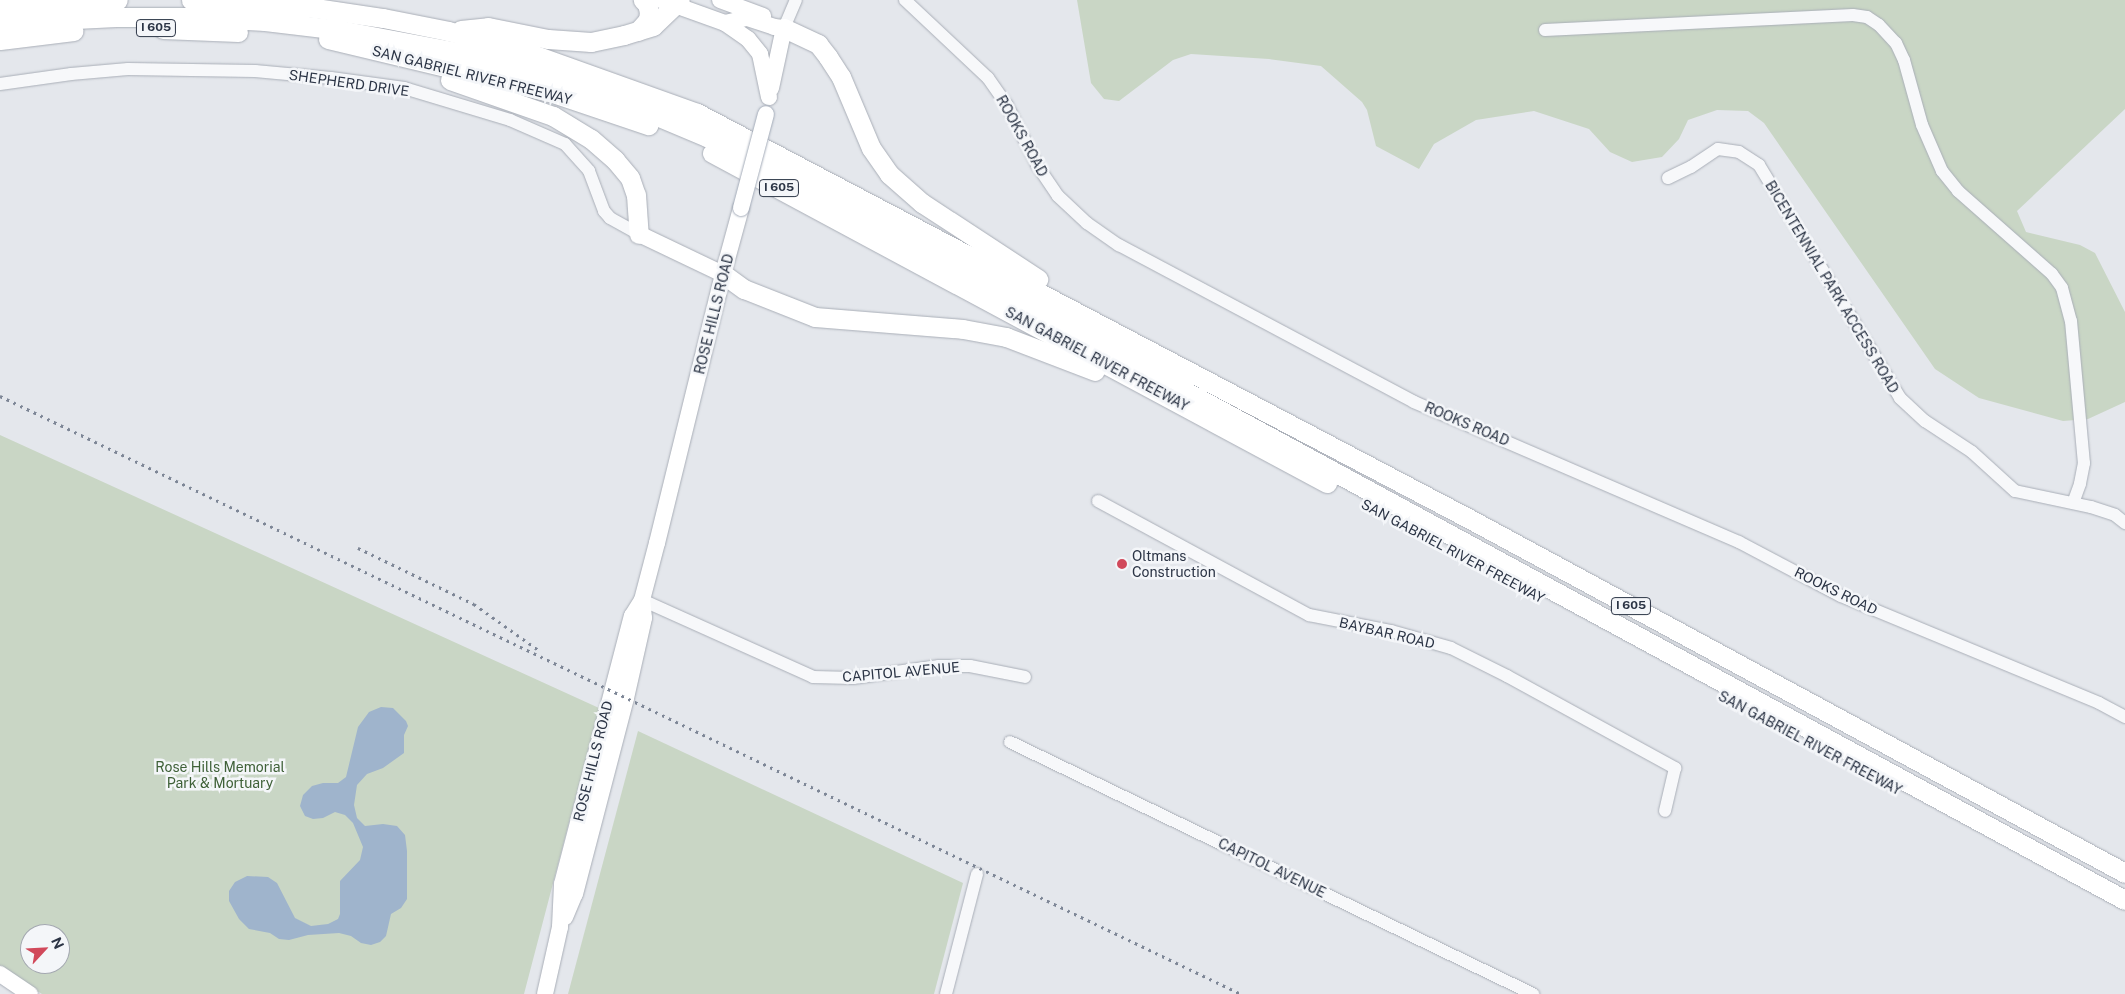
<!DOCTYPE html>
<style>
body{margin:0}
#map{position:relative;width:2125px;height:994px;overflow:hidden;background:#e4e7ec;font-family:"Public Sans",sans-serif}
div>[style]{position:absolute}
.green>*{inset:0;background:#c9d6c5}
.water>*{inset:0;background:#9fb4cc}
.roads{filter:drop-shadow(0 0 1px #a9aeb7) drop-shadow(0 0 1px #a9aeb7)}
.minor>*{height:12px;margin:-6px;padding:0 6px;transform-origin:6px;border-radius:6px;background:#f7f8fa}
.major>*{height:16px;margin:-8px;padding:0 8px;transform-origin:8px;border-radius:8px;background:#fff}
.highway>*{height:19px;margin:-9.5px;padding:0 9.5px;transform-origin:9.5px;border-radius:9.5px;background:#fff}
.rail>*{height:2.5px;margin-top:-1.25px;transform-origin:0;background:repeating-linear-gradient(90deg,#7d8696 0 2.5px,transparent 0 7.5px)}
.bridges{filter:drop-shadow(0 0 1px #a3abb8) drop-shadow(0 0 1px #a3abb8)}
.major-bridge>*{height:16px;margin:-8px;padding:0 8px;transform-origin:8px;border-radius:8px;background:#fff}
.dots>*{width:14px;height:14px;translate:-50% -50%;box-sizing:border-box;border:2px solid #f4f6f9;border-radius:50%}
span{translate:-50% -50%;white-space:nowrap;text-align:center;line-height:1.15;-webkit-text-stroke:5px #f4f6f9;paint-order:stroke}
.shield-label span{padding:1px 4px;background:#f4f6f9;border:1px solid;border-radius:4px;-webkit-text-stroke-width:0}
.shield-label{font-size:12px;color:#2b3445;font-weight:700}
.street-label{font-size:14px;color:#2b3445}
.poi-label{font-size:14px;color:#2b3445}
.left{translate:0 -50%;text-align:left}
.park-label{font-size:14px;color:#3f6138}
.north{position:absolute;left:20px;top:924px;width:50px;height:50px;box-sizing:border-box;background:#f4f6f9;border:1px solid #a4a8b1;border-radius:50%;rotate:65deg;font-size:14px;font-weight:700;line-height:20px;text-align:center;color:#2b3445}
.north::after{content:'';display:block;margin:auto;width:18px;height:22px;background:#d1495b;clip-path:polygon(50% 0,100% 100%,50% 72%,0 100%)}
</style>
<div id="map">
<div class="green">
<div style="clip-path:polygon(1077px 0,2125px 0,2125px 109px,2017px 211px,2026px 232px,2080px 245px,2095px 253px,2125px 312px,2125px 402px,2088px 419px,2063px 421px,1979px 398px,1935px 369px,1764px 123px,1748px 111px,1717px 110px,1688px 120px,1679px 139px,1662px 157px,1632px 162px,1610px 152px,1589px 129px,1534px 111px,1476px 120px,1434px 144px,1419px 169px,1376px 146px,1367px 110px,1362px 102px,1321px 66px,1269px 59px,1191px 54px,1173px 60px,1119px 101px,1104px 99px,1091px 83px)"></div>
<div style="clip-path:polygon(evenodd,0 435px,599px 708px,524px 994px,42px 994px,0 967px,0 435px,30px 934px,60px 934px,60px 964px,30px 964px,30px 934px)"></div>
<div style="clip-path:polygon(638px 731px,963px 883px,934px 994px,568px 994px)"></div>
</div>
<div class="water">
<div style="clip-path:polygon(381px 707px,393px 708px,406px 721px,408px 726px,404px 735px,404px 753px,383px 768px,367px 774px,357px 785px,354px 805px,357px 818px,365px 826px,383px 824px,397px 826px,405px 835px,407px 851px,407px 899px,401px 908px,391px 914px,386px 936px,380px 942px,371px 945px,361px 943px,351px 936px,339px 933px,308px 935px,289px 940px,279px 939px,270px 933px,249px 929px,239px 919px,229px 901px,229px 891px,235px 882px,247px 876px,268px 877px,277px 883px,295px 918px,311px 926px,328px 924px,338px 919px,340px 914px,340px 881px,360px 860px,363px 847px,353px 823px,345px 815px,335px 812px,323px 818px,313px 819px,305px 816px,300px 806px,303px 795px,312px 786px,323px 783px,338px 783px,346px 777px,358px 727px,369px 712px)"></div>
</div>
<div class="roads">
<div class="minor">
<div style="left:905px;top:0;width:114px;rotate:43.2deg"></div>
<div style="left:988px;top:78px;width:33px;rotate:55deg"></div>
<div style="left:1007px;top:105px;width:67px;rotate:63.4deg"></div>
<div style="left:1037px;top:165px;width:37px;rotate:56deg"></div>
<div style="left:1058px;top:196px;width:40px;rotate:43deg"></div>
<div style="left:1087px;top:223px;width:39px;rotate:35deg"></div>
<div style="left:1119px;top:245px;width:334px;rotate:28deg"></div>
<div style="left:1414px;top:402px;width:354px;rotate:23.3deg"></div>
<div style="left:1739px;top:542px;width:115px;rotate:27.9deg"></div>
<div style="left:1841px;top:596px;width:279px;rotate:22.5deg"></div>
<div style="left:2099px;top:703px;width:30px;rotate:28deg"></div>
<div style="left:784px;top:28px;width:30px;rotate:-67deg"></div>
<div style="left:1545px;top:30px;width:308px;rotate:-2.8deg"></div>
<div style="left:1853px;top:15px;width:14px;rotate:8deg"></div>
<div style="left:1867px;top:17px;width:14px;rotate:34deg"></div>
<div style="left:1879px;top:25px;width:25px;rotate:47deg"></div>
<div style="left:1896px;top:43px;width:19px;rotate:65deg"></div>
<div style="left:1904px;top:60px;width:67px;rotate:74.5deg"></div>
<div style="left:1922px;top:125px;width:50px;rotate:66.5deg"></div>
<div style="left:1942px;top:171px;width:26px;rotate:51deg"></div>
<div style="left:1958px;top:191px;width:125px;rotate:41.4deg"></div>
<div style="left:2052px;top:274px;width:17px;rotate:54deg"></div>
<div style="left:2062px;top:288px;width:34px;rotate:75deg"></div>
<div style="left:2071px;top:321px;width:143px;rotate:84.8deg"></div>
<div style="left:2084px;top:463px;width:21px;rotate:101deg"></div>
<div style="left:2080px;top:484px;width:20px;rotate:110deg"></div>
<div style="left:0;top:84px;width:72px;rotate:-8deg"></div>
<div style="left:71px;top:74px;width:57px;rotate:-5deg"></div>
<div style="left:128px;top:69px;width:127px;rotate:0.9deg"></div>
<div style="left:255px;top:71px;width:76px;rotate:5.3deg"></div>
<div style="left:331px;top:78px;width:74px;rotate:7.8deg"></div>
<div style="left:404px;top:88px;width:111px;rotate:16.8deg"></div>
<div style="left:510px;top:120px;width:60px;rotate:23.6deg"></div>
<div style="left:565px;top:144px;width:36px;rotate:48deg"></div>
<div style="left:589px;top:171px;width:43px;rotate:69.4deg"></div>
<div style="left:604px;top:211px;width:9px;rotate:49deg"></div>
<div style="left:610px;top:218px;width:33px;rotate:29deg"></div>
<div style="left:1668px;top:178px;width:25px;rotate:-26deg"></div>
<div style="left:1691px;top:167px;width:32px;rotate:-34deg"></div>
<div style="left:1718px;top:149px;width:21px;rotate:8deg"></div>
<div style="left:1739px;top:152px;width:24px;rotate:33deg"></div>
<div style="left:1759px;top:165px;width:272px;rotate:58.8deg"></div>
<div style="left:1900px;top:398px;width:34px;rotate:43deg"></div>
<div style="left:1925px;top:421px;width:56px;rotate:33.4deg"></div>
<div style="left:1972px;top:452px;width:58px;rotate:42.2deg"></div>
<div style="left:2015px;top:491px;width:78px;rotate:11.9deg"></div>
<div style="left:2091px;top:507px;width:25px;rotate:18deg"></div>
<div style="left:2115px;top:515px;width:13px;rotate:39deg"></div>
<div style="left:1098px;top:501px;width:240px;rotate:28.4deg"></div>
<div style="left:1309px;top:615px;width:84px;rotate:11deg"></div>
<div style="left:1391px;top:631px;width:62px;rotate:15.8deg"></div>
<div style="left:1451px;top:648px;width:63px;rotate:26.6deg"></div>
<div style="left:1507px;top:676px;width:192px;rotate:28.7deg"></div>
<div style="left:1675px;top:768px;width:44px;rotate:103.1deg"></div>
<div style="left:642px;top:600px;width:188px;rotate:24.2deg"></div>
<div style="left:813px;top:677px;width:40px;rotate:1.4deg"></div>
<div style="left:853px;top:678px;width:87px;rotate:-7.9deg"></div>
<div style="left:939px;top:666px;width:31px"></div>
<div style="left:970px;top:666px;width:56px;rotate:11.3deg"></div>
<div style="left:1010px;top:742px;width:581px;rotate:25.73deg"></div>
<div style="left:946px;top:994px;width:124px;rotate:-75.5deg"></div>
</div>
<div class="major">
<div style="left:661px;top:0;width:68px;rotate:19.8deg"></div>
<div style="left:725px;top:23px;width:23px;rotate:-13deg"></div>
<div style="left:747px;top:18px;width:28px;rotate:18deg"></div>
<div style="left:774px;top:27px;width:10px;rotate:6deg"></div>
<div style="left:720px;top:0;width:46px;rotate:20.4deg"></div>
<div style="left:725px;top:23px;width:28px;rotate:35deg"></div>
<div style="left:748px;top:39px;width:19px;rotate:51deg"></div>
<div style="left:760px;top:54px;width:44px;rotate:78.2deg"></div>
<div style="left:771px;top:88px;width:61px;rotate:-77.8deg"></div>
<div style="left:639px;top:234px;width:93px;rotate:25.5deg"></div>
<div style="left:565px;top:917px;width:25px;rotate:-67deg"></div>
<div style="left:575px;top:894px;width:203px;rotate:-75.4deg"></div>
<div style="left:626px;top:698px;width:82px;rotate:-77.3deg"></div>
<div style="left:644px;top:618px;width:18px;rotate:-96deg"></div>
<div style="left:0;top:974px;width:36px;rotate:34deg"></div>
<div style="left:545px;top:994px;width:69px;rotate:-77.4deg"></div>
<div style="left:560px;top:927px;width:43px;rotate:-87.3deg"></div>
<div style="left:562px;top:884px;width:277px;rotate:-75.4deg"></div>
<div style="left:632px;top:616px;width:19px;rotate:-58deg"></div>
<div style="left:642px;top:600px;width:59px;rotate:-75.3deg"></div>
<div style="left:657px;top:543px;width:277px;rotate:-76.2deg"></div>
<div style="left:723px;top:274px;width:68px;rotate:-74.7deg"></div>
</div>
<div class="highway">
<div style="left:191px;top:0;width:124px;rotate:3.7deg"></div>
<div style="left:315px;top:8px;width:69px;rotate:8.4deg"></div>
<div style="left:383px;top:18px;width:66px;rotate:11.3deg"></div>
<div style="left:448px;top:31px;width:72px;rotate:14.4deg"></div>
<div style="left:518px;top:49px;width:190px;rotate:19.7deg"></div>
<div style="left:697px;top:113px;width:869px;rotate:27.72deg"></div>
<div style="left:1466px;top:517px;width:749px;rotate:28.38deg"></div>
<div style="left:0;top:8px;width:118px;rotate:-3.9deg"></div>
<div style="left:0;top:26px;width:35px;rotate:-8deg"></div>
<div style="left:35px;top:21px;width:81px;rotate:-2.8deg"></div>
<div style="left:116px;top:17px;width:79px"></div>
<div style="left:195px;top:17px;width:70px;rotate:3.3deg"></div>
<div style="left:265px;top:21px;width:76px;rotate:6.8deg"></div>
<div style="left:340px;top:30px;width:125px;rotate:10.6deg"></div>
<div style="left:463px;top:53px;width:99px;rotate:15.2deg"></div>
<div style="left:559px;top:79px;width:99px;rotate:20.6deg"></div>
<div style="left:652px;top:114px;width:60px;rotate:22.7deg"></div>
<div style="left:707px;top:137px;width:132px;rotate:26.6deg"></div>
<div style="left:825px;top:196px;width:1478px;rotate:28.44deg"></div>
<div style="left:784px;top:28px;width:38px;rotate:25deg"></div>
<div style="left:818px;top:44px;width:16px;rotate:52deg"></div>
<div style="left:828px;top:57px;width:24px;rotate:57deg"></div>
<div style="left:841px;top:77px;width:77px;rotate:67.1deg"></div>
<div style="left:871px;top:148px;width:32px;rotate:55deg"></div>
<div style="left:889px;top:174px;width:44px;rotate:41.3deg"></div>
<div style="left:922px;top:203px;width:139px;rotate:33.2deg"></div>
<div style="left:163px;top:29px;width:75px;rotate:2.3deg"></div>
<div style="left:461px;top:30px;width:27px;rotate:-6deg"></div>
<div style="left:488px;top:27px;width:61px;rotate:11.3deg"></div>
<div style="left:548px;top:39px;width:43px;rotate:4deg"></div>
<div style="left:591px;top:42px;width:34px;rotate:-12deg"></div>
<div style="left:624px;top:35px;width:30px;rotate:-17deg"></div>
<div style="left:653px;top:26px;width:37px;rotate:-44deg"></div>
<div style="left:638px;top:31px;width:15px;rotate:-48deg"></div>
<div style="left:648px;top:20px;width:8px;rotate:-83deg"></div>
<div style="left:649px;top:12px;width:8px;rotate:-104deg"></div>
<div style="left:647px;top:4px;width:6px;rotate:-135deg"></div>
<div style="left:328px;top:39px;width:225px;rotate:13.4deg"></div>
<div style="left:547px;top:91px;width:107px;rotate:18.6deg"></div>
<div style="left:0;top:40px;width:74px;rotate:-7deg"></div>
<div style="left:450px;top:80px;width:109px;rotate:19.3deg"></div>
<div style="left:553px;top:116px;width:44px;rotate:31.2deg"></div>
<div style="left:591px;top:139px;width:32px;rotate:41deg"></div>
<div style="left:615px;top:160px;width:23px;rotate:50deg"></div>
<div style="left:630px;top:178px;width:18px;rotate:71deg"></div>
<div style="left:636px;top:195px;width:39px;rotate:86deg"></div>
<div style="left:712px;top:153px;width:698px;rotate:28.22deg"></div>
<div style="left:723px;top:274px;width:26px;rotate:36deg"></div>
<div style="left:744px;top:289px;width:76px;rotate:21.5deg"></div>
<div style="left:815px;top:317px;width:148px;rotate:4.6deg"></div>
<div style="left:963px;top:329px;width:44px;rotate:10.5deg"></div>
<div style="left:1006px;top:337px;width:95px;rotate:20.9deg"></div>
</div>
</div>
<div class="rail">
<div style="left:0;top:396px;width:1378px;rotate:25.73deg"></div>
<div style="left:358px;top:548px;width:129px;rotate:25.8deg"></div>
<div style="left:474px;top:604px;width:81px;rotate:35.5deg"></div>
</div>
<div class="bridges">
<div class="major-bridge">
<div style="left:741px;top:208px;width:97px;rotate:-75.1deg"></div>
</div>
</div>
<div class="dots">
<div style="left:1122px;top:564px;background:#d1495b"></div>
</div>
<div class="shield-label">
<span style="left:156px;top:28px">I 605</span>
<span style="left:779px;top:188px">I 605</span>
<span style="left:1631px;top:606px">I 605</span>
</div>
<div class="street-label">
<span style="left:472px;top:75px;rotate:14deg">SAN GABRIEL RIVER FREEWAY</span>
<span style="left:349px;top:83px;rotate:8deg">SHEPHERD DRIVE</span>
<span style="left:1022px;top:136px;rotate:61deg">ROOKS ROAD</span>
<span style="left:1832px;top:287px;rotate:59deg">BICENTENNIAL PARK ACCESS ROAD</span>
<span style="left:714px;top:314px;rotate:-76deg">ROSE HILLS ROAD</span>
<span style="left:1097px;top:359px;rotate:28deg">SAN GABRIEL RIVER FREEWAY</span>
<span style="left:1467px;top:424px;rotate:23deg">ROOKS ROAD</span>
<span style="left:1453px;top:551px;rotate:28deg">SAN GABRIEL RIVER FREEWAY</span>
<span style="left:1836px;top:591px;rotate:26deg">ROOKS ROAD</span>
<span style="left:1387px;top:633px;rotate:13deg">BAYBAR ROAD</span>
<span style="left:901px;top:672px;rotate:-5deg">CAPITOL AVENUE</span>
<span style="left:1810px;top:743px;rotate:28deg">SAN GABRIEL RIVER FREEWAY</span>
<span style="left:593px;top:761px;rotate:-76deg">ROSE HILLS ROAD</span>
<span style="left:1272px;top:868px;rotate:26deg">CAPITOL AVENUE</span>
</div>
<div class="poi-label">
<span class="left" style="left:1132px;top:564px">Oltmans<br>Construction</span>
</div>
<div class="park-label">
<span style="left:220px;top:775px">Rose Hills Memorial<br>Park &amp; Mortuary</span>
</div>
<div class="north">N</div>
</div>
